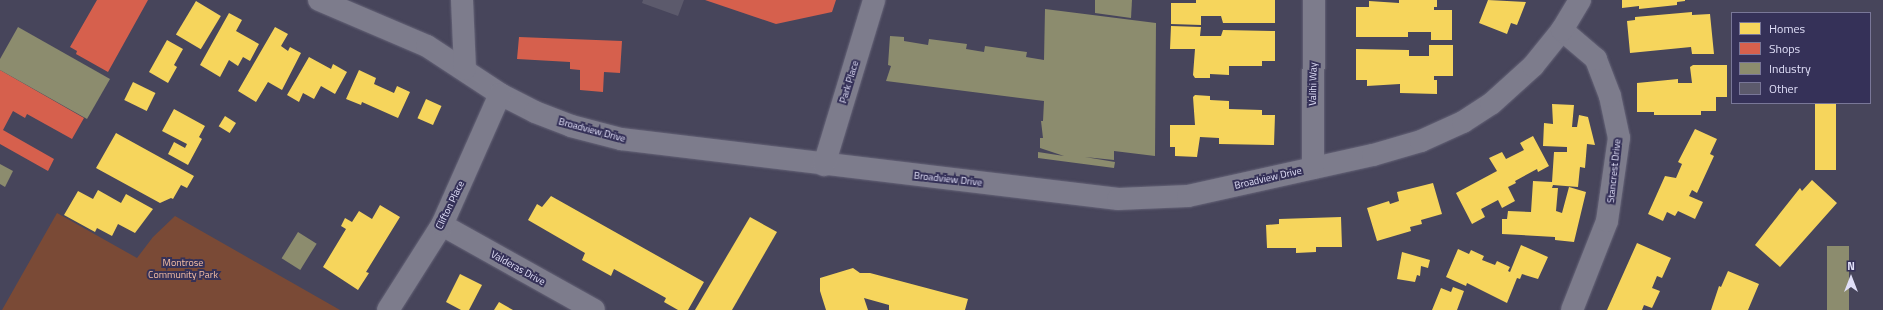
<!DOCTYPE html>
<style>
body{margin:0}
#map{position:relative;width:1883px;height:310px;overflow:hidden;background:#47455b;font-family:"Titillium Web",sans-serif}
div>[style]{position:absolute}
.green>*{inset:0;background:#7a4a36}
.homes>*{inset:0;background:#f6d55c;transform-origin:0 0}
.shops>*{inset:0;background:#d6604d}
.industry>*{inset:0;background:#8c8c6e;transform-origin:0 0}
.building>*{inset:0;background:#5c5a6c}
.roads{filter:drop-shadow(0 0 1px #656377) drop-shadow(0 0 1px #656377)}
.minor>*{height:22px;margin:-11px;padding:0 11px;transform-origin:11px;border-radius:11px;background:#7d7c8c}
span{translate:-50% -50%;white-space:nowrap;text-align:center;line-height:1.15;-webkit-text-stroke:4px #353158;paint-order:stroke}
.street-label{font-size:10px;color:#e0dff8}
.park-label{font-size:10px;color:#f4bea4}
.legend{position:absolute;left:1731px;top:12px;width:140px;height:92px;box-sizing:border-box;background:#353158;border:1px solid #797798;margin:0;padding:5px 7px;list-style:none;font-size:12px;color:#e0dff8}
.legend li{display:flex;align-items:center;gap:8px;height:20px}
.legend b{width:20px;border:1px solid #797798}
.north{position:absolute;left:1831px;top:258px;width:40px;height:40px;-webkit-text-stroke:3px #353158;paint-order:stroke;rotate:0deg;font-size:11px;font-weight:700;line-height:16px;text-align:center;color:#e0dff8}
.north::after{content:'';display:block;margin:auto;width:14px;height:18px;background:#e0dff8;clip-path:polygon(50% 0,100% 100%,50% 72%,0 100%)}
</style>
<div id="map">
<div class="green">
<div style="clip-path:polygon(57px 213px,137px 258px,153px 237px,175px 216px,340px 310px,2px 310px)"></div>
</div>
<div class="homes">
<div style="clip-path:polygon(1196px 0,1275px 0,1275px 23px,1223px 23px,1221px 16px,1201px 16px,1201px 25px,1171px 24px,1171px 3px,1196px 3px)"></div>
<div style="clip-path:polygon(1399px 0,1437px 0,1437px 7px,1434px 7px,1434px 10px,1452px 10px,1452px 40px,1431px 40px,1431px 32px,1408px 32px,1408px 37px,1356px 37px,1356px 7px,1369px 7px,1369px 1px,1399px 3px)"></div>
<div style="clip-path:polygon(1488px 0,1526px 2px,1517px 25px,1511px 23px,1507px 34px,1479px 23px)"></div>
<div style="clip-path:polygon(1622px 0,1685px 0,1685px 1px,1677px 2px,1677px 5px,1639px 9px,1639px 6px,1622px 8px)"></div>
<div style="left:196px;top:1px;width:29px;height:39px;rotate:31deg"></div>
<div style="clip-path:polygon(1692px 12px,1692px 15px,1710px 14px,1714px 54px,1692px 54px,1691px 47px,1630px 53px,1627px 21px,1635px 20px,1635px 17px)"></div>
<div style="clip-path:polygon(229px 13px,242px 20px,236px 31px,259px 44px,250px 61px,243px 57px,238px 66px,229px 60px,220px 77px,200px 65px)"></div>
<div style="clip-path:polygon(1171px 26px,1201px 27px,1200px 36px,1221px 36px,1223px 30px,1275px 31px,1275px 61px,1262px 61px,1262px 66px,1229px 66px,1229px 75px,1210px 74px,1210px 78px,1195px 78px,1193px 75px,1195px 49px,1170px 49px)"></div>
<div style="clip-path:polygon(275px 27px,288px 34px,281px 46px,288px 51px,290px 47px,301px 53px,282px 90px,268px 82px,256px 102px,238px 91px)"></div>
<div style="clip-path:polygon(167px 40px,183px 49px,174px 65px,177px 67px,168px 83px,149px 72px)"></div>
<div style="clip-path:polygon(1429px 45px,1453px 45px,1453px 76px,1434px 76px,1434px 80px,1437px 80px,1437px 94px,1400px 93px,1400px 84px,1367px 86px,1367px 80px,1356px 80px,1356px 49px,1409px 50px,1409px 56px,1429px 56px)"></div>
<div style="clip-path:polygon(309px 57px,331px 69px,333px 64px,347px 72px,335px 94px,321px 86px,314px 99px,303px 93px,299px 102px,287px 95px)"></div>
<div style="clip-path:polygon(1693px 65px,1727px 65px,1727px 97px,1716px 97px,1716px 111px,1701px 111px,1701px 115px,1654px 115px,1654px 112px,1637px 112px,1637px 83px,1678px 79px,1678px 83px,1692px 83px,1690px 67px)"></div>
<div style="clip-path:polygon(359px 70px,376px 78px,374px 84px,394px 93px,397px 86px,410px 92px,398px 118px,362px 102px,361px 105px,346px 99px)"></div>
<div style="left:133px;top:82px;width:25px;height:20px;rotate:26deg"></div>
<div style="clip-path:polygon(1195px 95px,1210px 96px,1210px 100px,1229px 101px,1229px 109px,1262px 110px,1262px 115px,1275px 115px,1274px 145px,1219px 144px,1219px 138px,1200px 137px,1197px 157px,1175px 156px,1175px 147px,1170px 147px,1170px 125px,1195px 125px,1193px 97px)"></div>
<div style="left:426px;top:99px;width:17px;height:21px;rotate:24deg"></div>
<div style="clip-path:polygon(1552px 104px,1574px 105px,1572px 127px,1577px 127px,1579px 115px,1588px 117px,1595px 145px,1587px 144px,1585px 168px,1580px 167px,1578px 187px,1553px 185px,1552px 188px,1558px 188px,1556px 211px,1562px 213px,1569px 187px,1586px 192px,1574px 242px,1555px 240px,1555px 237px,1502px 234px,1502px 219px,1507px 219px,1508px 211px,1531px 212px,1533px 181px,1552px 182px,1554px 152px,1567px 152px,1567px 147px,1543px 146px,1544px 123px,1553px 124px)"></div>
<div style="left:1815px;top:104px;width:21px;height:66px"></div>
<div style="clip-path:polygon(174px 109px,205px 126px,199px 137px,202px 139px,188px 165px,168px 154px,174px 142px,185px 148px,187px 144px,162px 131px)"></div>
<div style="left:225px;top:116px;width:13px;height:12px;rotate:32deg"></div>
<div style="clip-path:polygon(1695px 129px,1717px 139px,1710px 154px,1714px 156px,1697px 193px,1692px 190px,1689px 196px,1703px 202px,1695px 219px,1678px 211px,1675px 216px,1667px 212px,1663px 221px,1648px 214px,1665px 176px,1676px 178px,1682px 164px,1678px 162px)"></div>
<div style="clip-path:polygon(116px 133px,194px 176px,187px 188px,181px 185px,173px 199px,171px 198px,160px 203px,96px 168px)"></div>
<div style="clip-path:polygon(1533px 136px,1549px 166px,1538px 172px,1537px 169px,1515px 181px,1516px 183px,1508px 187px,1515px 201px,1502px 208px,1498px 200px,1481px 209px,1485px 217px,1472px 224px,1456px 193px,1497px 171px,1489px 158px,1502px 152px,1506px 159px,1524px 150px,1520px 143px)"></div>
<div style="clip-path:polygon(1812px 180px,1837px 203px,1780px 267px,1755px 245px,1800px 188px,1802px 191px)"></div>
<div style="clip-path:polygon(1433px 183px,1442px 214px,1421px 220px,1422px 224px,1410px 227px,1411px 231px,1377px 241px,1367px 208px,1389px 201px,1390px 204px,1399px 201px,1397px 192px)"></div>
<div style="clip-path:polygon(98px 190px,121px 203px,126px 194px,153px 209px,135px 233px,118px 224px,112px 236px,97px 228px,95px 232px,64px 215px,78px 191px,93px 199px)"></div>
<div style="clip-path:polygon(551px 196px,704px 282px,688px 310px,678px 310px,664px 302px,666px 298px,614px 269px,611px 276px,582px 260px,585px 253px,528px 220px,537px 204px,542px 207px)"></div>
<div style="clip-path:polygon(380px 205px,400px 217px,366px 272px,369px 273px,358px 290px,323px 267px,346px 229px,341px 226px,345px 218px,352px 222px,359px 211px,372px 219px)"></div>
<div style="clip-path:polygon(750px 217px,777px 232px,732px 310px,695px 310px)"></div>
<div style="clip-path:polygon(1341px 217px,1342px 247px,1316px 247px,1316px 252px,1296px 253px,1296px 248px,1267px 248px,1266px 225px,1279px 224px,1279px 219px)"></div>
<div style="clip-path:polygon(1637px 243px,1671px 258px,1662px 278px,1657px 276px,1652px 288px,1660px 291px,1652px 308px,1644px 305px,1642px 310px,1607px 310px)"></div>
<div style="clip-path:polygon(1521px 245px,1548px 257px,1538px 279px,1522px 274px,1520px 279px,1517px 278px,1507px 303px,1467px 283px,1466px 286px,1446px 277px,1458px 249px,1469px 254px,1471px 250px,1484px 256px,1482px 260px,1495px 265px,1497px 261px,1510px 267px,1508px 271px,1510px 272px)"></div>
<div style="clip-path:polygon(1402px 252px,1430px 260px,1428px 268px,1421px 266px,1420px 276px,1417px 275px,1415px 282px,1397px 279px)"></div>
<div style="clip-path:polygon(853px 268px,860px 273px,870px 273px,968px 299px,965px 310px,889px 310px,889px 305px,864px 298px,868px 310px,826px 310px,820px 291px,820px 278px)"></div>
<div style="clip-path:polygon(1728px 271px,1759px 284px,1748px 310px,1711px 310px,1719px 286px,1721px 287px)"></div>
<div style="clip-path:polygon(460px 274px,482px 285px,469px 310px,461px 310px,446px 302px)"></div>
<div style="clip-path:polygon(1453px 287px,1464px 291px,1457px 310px,1432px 310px,1441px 288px,1451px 292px)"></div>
<div style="clip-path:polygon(499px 302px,513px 310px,494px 310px)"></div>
</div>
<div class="shops">
<div style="clip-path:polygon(97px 0,148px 0,108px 72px,76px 54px,77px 51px,70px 47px)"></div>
<div style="clip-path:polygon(705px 0,836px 0,832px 12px,776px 24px)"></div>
<div style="clip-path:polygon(519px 37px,622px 41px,620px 73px,604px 72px,603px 92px,580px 90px,580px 70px,570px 69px,570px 62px,517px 59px)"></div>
<div style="clip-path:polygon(0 70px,84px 118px,72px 139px,27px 114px,25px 118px,13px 111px,3px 130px,54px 159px,48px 171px,0 144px)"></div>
</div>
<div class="industry">
<div style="clip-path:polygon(1095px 0,1132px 0,1131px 18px,1095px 13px)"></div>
<div style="clip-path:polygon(1045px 9px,1156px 23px,1155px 156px,1114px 151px,1114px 160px,1085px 157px,1115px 162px,1114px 168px,1038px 158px,1038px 152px,1064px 156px,1040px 148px,1040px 138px,1043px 138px,1041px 121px,1043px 121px,1044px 101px,886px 81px,891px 66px,888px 65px,890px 36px,904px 37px,904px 41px,928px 45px,929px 39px,967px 44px,966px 49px,984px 52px,985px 46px,1027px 52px,1026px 57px,1044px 60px)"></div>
<div style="clip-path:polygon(18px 27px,110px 79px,87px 119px,0 70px,0 59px)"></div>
<div style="clip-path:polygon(0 164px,13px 171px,5px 187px,0 184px)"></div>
<div style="left:298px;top:232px;width:22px;height:31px;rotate:32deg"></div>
<div style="left:1827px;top:246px;width:22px;height:64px"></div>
</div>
<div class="building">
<div style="clip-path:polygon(643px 0,684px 0,678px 16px,642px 3px)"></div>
</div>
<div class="roads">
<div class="minor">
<div style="left:319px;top:0;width:117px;rotate:23.1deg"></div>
<div style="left:427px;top:46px;width:87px;rotate:33.3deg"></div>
<div style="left:500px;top:94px;width:39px;rotate:27deg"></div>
<div style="left:535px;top:112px;width:39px;rotate:21deg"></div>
<div style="left:571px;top:126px;width:52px;rotate:14.6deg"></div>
<div style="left:621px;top:139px;width:501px;rotate:6.88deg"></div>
<div style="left:1118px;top:199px;width:70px;rotate:-2.5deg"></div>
<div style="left:1188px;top:196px;width:189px;rotate:-12.5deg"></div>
<div style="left:1373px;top:155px;width:50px;rotate:-16.3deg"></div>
<div style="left:1421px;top:141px;width:46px;rotate:-24.3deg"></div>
<div style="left:1463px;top:122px;width:33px;rotate:-33deg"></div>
<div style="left:1491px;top:104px;width:57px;rotate:-42.1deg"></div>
<div style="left:1533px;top:66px;width:46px;rotate:-51.1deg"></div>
<div style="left:462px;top:0;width:69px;rotate:87.5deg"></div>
<div style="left:824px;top:165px;width:172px;rotate:-73.1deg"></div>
<div style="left:1313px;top:168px;width:168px;rotate:-89.7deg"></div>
<div style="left:442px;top:225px;width:174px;rotate:29.2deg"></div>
<div style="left:388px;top:310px;width:101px;rotate:-57.6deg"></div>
<div style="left:442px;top:225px;width:143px;rotate:-66.1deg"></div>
<div style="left:1572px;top:310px;width:96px;rotate:-68.5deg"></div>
<div style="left:1607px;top:221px;width:84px;rotate:-81.8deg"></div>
<div style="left:1619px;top:138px;width:43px;rotate:-102.1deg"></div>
<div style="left:1610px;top:96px;width:40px;rotate:-111deg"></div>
<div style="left:1596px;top:59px;width:45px;rotate:-139.5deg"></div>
<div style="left:1562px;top:30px;width:35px;rotate:-59deg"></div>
</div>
</div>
<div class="street-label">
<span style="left:849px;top:82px;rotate:-73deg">Park Place</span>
<span style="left:1313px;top:84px;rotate:-89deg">Valihi Way</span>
<span style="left:592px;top:130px;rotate:15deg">Broadview Drive</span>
<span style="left:1614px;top:171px;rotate:-84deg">Stancrest Drive</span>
<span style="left:1268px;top:178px;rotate:-13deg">Broadview Drive</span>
<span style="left:948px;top:179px;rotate:6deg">Broadview Drive</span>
<span style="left:450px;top:205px;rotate:-64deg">Clifton Place</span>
<span style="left:518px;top:268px;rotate:29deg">Valderas Drive</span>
</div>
<div class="park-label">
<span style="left:183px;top:268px">Montrose<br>Community Park</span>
</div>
<ul class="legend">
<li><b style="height:11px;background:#f6d55c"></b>Homes</li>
<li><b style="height:11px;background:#d6604d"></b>Shops</li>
<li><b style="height:11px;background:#8c8c6e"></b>Industry</li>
<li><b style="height:11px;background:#5c5a6c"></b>Other</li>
</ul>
<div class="north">N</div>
</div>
